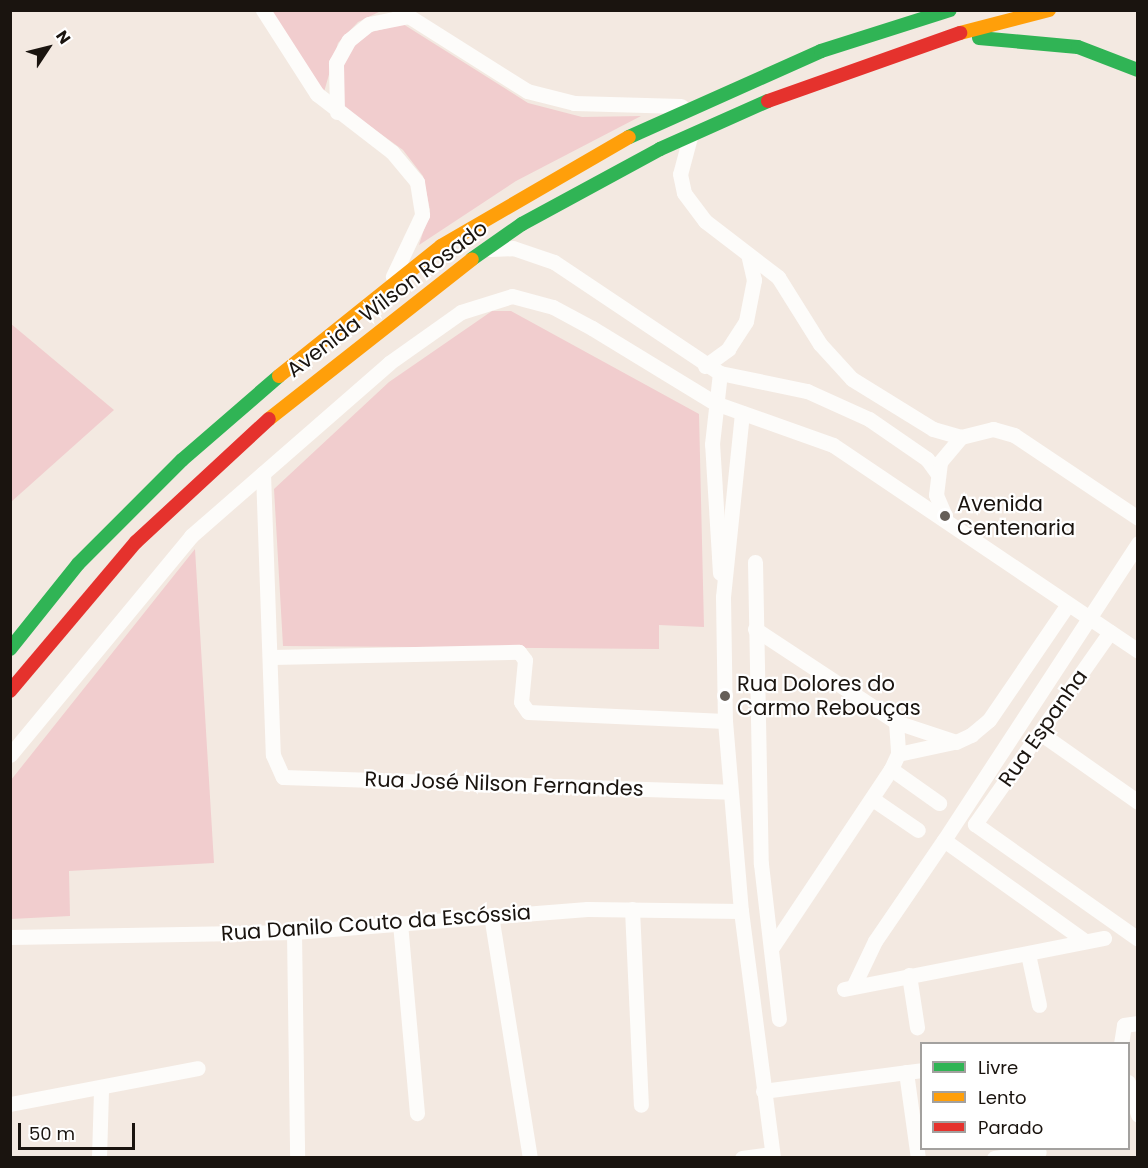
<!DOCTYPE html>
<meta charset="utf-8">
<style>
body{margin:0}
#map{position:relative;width:1148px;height:1168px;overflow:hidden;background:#f3e9e1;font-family:Poppins,sans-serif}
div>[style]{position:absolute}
.green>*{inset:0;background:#f1cdce}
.street>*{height:15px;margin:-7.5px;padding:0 7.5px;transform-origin:7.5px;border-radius:7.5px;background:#fdfcfa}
.fast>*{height:14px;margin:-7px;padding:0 7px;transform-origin:7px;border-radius:7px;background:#30b455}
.slow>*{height:14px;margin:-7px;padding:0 7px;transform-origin:7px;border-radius:7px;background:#ff9f0a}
.jam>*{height:14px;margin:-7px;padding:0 7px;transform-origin:7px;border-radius:7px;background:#e5322d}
.dots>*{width:16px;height:16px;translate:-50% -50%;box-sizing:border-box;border:3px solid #fff;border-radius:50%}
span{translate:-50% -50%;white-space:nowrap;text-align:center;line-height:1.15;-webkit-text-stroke:4.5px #fff;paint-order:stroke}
.street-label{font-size:21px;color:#1a140f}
.poi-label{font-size:21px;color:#1a140f}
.left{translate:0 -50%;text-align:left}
.frame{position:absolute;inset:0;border:12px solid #1a140f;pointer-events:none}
.legend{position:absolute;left:920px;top:1042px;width:210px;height:108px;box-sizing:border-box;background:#fff;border:2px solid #a3a19f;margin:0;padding:8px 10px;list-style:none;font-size:18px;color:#1a140f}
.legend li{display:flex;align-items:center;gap:12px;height:30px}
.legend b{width:30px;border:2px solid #a3a19f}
.north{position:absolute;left:18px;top:18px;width:60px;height:60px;-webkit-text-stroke:4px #fff;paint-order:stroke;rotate:55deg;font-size:16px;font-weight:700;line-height:24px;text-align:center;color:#1a140f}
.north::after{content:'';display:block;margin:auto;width:21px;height:27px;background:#1a140f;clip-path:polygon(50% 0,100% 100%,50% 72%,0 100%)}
.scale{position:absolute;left:18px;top:1123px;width:117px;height:27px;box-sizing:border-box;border:3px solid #1a140f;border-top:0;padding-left:8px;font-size:18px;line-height:21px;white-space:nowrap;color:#1a140f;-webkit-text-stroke:4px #fff;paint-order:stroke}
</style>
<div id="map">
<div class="green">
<div style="clip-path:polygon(270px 11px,381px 11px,358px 22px,338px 43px,324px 92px)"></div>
<div style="clip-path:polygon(403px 24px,528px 103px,582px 117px,641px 116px,516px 181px,419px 245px,430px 210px,423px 176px,403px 150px,345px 108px,341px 98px,343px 65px,354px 46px,371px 32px)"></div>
<div style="clip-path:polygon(492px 311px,511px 311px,699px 414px,704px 627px,659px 625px,659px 649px,283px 646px,274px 489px,389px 382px)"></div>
<div style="clip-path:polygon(10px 323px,114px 410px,11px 502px,10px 502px)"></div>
<div style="clip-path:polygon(195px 549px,214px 863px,69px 871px,70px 916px,11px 919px,11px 780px)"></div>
</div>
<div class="street">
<div style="left:263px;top:10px;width:100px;rotate:57.3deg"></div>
<div style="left:317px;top:94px;width:95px;rotate:37.7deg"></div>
<div style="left:392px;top:152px;width:39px;rotate:50deg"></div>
<div style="left:417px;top:182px;width:33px;rotate:81deg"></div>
<div style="left:422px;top:215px;width:68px;rotate:115.4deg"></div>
<div style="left:399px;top:10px;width:151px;rotate:32.3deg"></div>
<div style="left:527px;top:91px;width:49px;rotate:14.3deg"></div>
<div style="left:574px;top:103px;width:107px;rotate:1.6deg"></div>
<div style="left:337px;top:112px;width:49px;rotate:-91.2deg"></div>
<div style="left:336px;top:63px;width:26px;rotate:-61deg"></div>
<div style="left:349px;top:40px;width:26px;rotate:-39deg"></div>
<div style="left:369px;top:24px;width:41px;rotate:-11.3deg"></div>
<div style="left:690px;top:137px;width:38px;rotate:105deg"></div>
<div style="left:680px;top:174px;width:19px;rotate:78deg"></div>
<div style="left:684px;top:193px;width:35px;rotate:53deg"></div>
<div style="left:705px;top:221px;width:92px;rotate:37.5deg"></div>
<div style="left:778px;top:277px;width:79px;rotate:57.9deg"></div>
<div style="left:820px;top:344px;width:47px;rotate:47.6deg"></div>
<div style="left:852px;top:379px;width:95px;rotate:31.7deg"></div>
<div style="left:933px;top:429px;width:29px;rotate:16deg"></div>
<div style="left:490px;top:249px;width:23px;rotate:-2deg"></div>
<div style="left:513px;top:248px;width:43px;rotate:18.9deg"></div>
<div style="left:554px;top:262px;width:200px;rotate:33.8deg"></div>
<div style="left:720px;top:373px;width:89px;rotate:11.7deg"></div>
<div style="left:807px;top:391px;width:68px;rotate:24.3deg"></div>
<div style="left:869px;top:419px;width:70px;rotate:34.6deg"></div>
<div style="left:927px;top:459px;width:17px;rotate:54deg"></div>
<div style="left:705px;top:366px;width:29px;rotate:-36deg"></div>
<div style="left:728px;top:349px;width:33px;rotate:-57deg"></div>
<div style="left:746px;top:321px;width:42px;rotate:-79deg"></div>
<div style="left:754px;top:280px;width:26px;rotate:-103deg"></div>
<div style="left:742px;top:413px;width:185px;rotate:95.9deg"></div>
<div style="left:723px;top:597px;width:124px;rotate:89.1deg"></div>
<div style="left:725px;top:721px;width:191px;rotate:85.2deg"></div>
<div style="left:741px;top:911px;width:249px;rotate:82.6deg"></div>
<div style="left:263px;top:473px;width:282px;rotate:88deg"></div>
<div style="left:273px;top:755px;width:24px;rotate:66deg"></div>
<div style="left:283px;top:777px;width:447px;rotate:1.9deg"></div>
<div style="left:945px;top:516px;width:23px;rotate:-113deg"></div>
<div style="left:936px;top:495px;width:33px;rotate:-83deg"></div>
<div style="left:940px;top:462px;width:33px;rotate:-50deg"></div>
<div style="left:961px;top:437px;width:33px;rotate:-14deg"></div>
<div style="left:993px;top:429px;width:22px;rotate:16deg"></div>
<div style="left:1014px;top:435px;width:149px;rotate:33.8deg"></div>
<div style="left:755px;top:562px;width:302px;rotate:88.9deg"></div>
<div style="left:761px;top:864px;width:156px;rotate:83.4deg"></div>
<div style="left:720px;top:573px;width:129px;rotate:-93.5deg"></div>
<div style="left:712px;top:444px;width:71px;rotate:-83.6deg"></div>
<div style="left:755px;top:629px;width:169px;rotate:33.4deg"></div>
<div style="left:896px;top:722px;width:32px;rotate:86deg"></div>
<div style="left:898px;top:754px;width:17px;rotate:115deg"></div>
<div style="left:891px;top:769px;width:213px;rotate:123.7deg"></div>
<div style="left:1110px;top:632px;width:235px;rotate:125.1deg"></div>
<div style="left:975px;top:824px;width:199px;rotate:35.2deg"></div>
<div style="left:272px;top:657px;width:247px;rotate:-1.2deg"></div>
<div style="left:519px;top:652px;width:10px;rotate:53deg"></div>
<div style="left:525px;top:660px;width:42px;rotate:95.4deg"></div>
<div style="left:521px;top:702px;width:12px;rotate:55deg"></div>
<div style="left:528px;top:712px;width:197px;rotate:2.6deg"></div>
<div style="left:896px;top:722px;width:63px;rotate:18.4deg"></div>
<div style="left:956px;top:742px;width:17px;rotate:-25deg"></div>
<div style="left:971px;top:735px;width:23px;rotate:-40deg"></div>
<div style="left:989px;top:720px;width:140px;rotate:-55.7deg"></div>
<div style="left:1040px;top:733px;width:120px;rotate:35.1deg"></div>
<div style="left:898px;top:754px;width:56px;rotate:-12.3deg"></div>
<div style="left:10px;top:755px;width:284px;rotate:-50.4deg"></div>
<div style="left:191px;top:536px;width:263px;rotate:-41.1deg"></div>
<div style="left:389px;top:363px;width:88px;rotate:-35.3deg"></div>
<div style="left:461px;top:312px;width:53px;rotate:-17.4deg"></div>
<div style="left:512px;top:296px;width:42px;rotate:15deg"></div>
<div style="left:553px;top:307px;width:44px;rotate:28.3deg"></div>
<div style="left:592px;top:328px;width:144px;rotate:31.4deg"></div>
<div style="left:715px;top:403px;width:125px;rotate:19.6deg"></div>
<div style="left:833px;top:445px;width:368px;rotate:34deg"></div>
<div style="left:891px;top:769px;width:59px;rotate:35.3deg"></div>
<div style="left:874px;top:800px;width:53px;rotate:34.3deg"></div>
<div style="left:632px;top:909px;width:196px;rotate:87.4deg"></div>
<div style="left:491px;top:915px;width:246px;rotate:80.9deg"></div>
<div style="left:400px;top:923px;width:191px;rotate:84.9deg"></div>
<div style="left:294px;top:932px;width:226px;rotate:89.2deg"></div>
<div style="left:10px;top:937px;width:284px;rotate:-1deg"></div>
<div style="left:294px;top:932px;width:294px;rotate:-4.5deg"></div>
<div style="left:587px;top:909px;width:154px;rotate:0.7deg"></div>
<div style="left:1085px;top:941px;width:173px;rotate:-144.4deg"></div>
<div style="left:944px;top:840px;width:355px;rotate:-56.8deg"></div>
<div style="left:1028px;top:954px;width:52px;rotate:77.8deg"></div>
<div style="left:909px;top:975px;width:53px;rotate:81.3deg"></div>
<div style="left:854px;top:985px;width:49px;rotate:-64.5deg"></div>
<div style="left:875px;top:941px;width:122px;rotate:-55.7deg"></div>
<div style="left:844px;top:989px;width:265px;rotate:-11.1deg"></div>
<div style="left:1121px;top:1044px;width:19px;rotate:-81deg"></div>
<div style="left:1124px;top:1025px;width:14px;rotate:-8deg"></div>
<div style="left:906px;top:1072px;width:87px;rotate:82.1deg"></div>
<div style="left:1128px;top:1082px;width:34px;rotate:73deg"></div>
<div style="left:763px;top:1091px;width:160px;rotate:-7.5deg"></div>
<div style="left:10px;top:1104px;width:191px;rotate:-10.8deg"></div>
<div style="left:99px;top:1158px;width:67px;rotate:-88.3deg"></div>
<div style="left:742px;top:1158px;width:30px;rotate:-8deg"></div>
<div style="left:994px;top:1158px;width:45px;rotate:-7.6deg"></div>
</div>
<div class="fast">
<div style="left:979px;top:38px;width:99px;rotate:5.2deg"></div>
<div style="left:1078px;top:47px;width:64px;rotate:21deg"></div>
<div style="left:629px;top:137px;width:210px;rotate:-24.1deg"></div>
<div style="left:821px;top:51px;width:135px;rotate:-17.6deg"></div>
<div style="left:472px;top:259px;width:61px;rotate:-35deg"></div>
<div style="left:522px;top:224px;width:157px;rotate:-28.5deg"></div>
<div style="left:660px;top:149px;width:118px;rotate:-24deg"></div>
<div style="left:10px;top:649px;width:109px;rotate:-51.3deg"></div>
<div style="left:78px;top:564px;width:147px;rotate:-45deg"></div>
<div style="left:182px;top:460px;width:128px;rotate:-40.9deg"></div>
</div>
<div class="slow">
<div style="left:960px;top:33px;width:92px;rotate:-14.5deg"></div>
<div style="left:279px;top:376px;width:208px;rotate:-38.7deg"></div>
<div style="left:441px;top:246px;width:217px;rotate:-30.1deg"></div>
<div style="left:269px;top:419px;width:258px;rotate:-38.2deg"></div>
</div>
<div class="jam">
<div style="left:768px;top:101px;width:204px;rotate:-19.5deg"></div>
<div style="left:10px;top:691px;width:195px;rotate:-49.8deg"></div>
<div style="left:136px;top:542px;width:181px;rotate:-42.8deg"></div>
</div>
<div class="dots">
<div style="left:945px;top:516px;background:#665f58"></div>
<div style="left:725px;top:696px;background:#665f58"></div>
</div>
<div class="street-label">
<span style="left:387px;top:299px;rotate:-37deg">Avenida Wilson Rosado</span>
<span style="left:1043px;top:728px;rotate:-55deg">Rua Espanha</span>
<span style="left:504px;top:784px;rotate:2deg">Rua José Nilson Fernandes</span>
<span style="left:376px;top:923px;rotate:-4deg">Rua Danilo Couto da Escóssia</span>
</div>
<div class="poi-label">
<span class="left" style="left:957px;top:516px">Avenida<br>Centenaria</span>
<span class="left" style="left:737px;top:696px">Rua Dolores do<br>Carmo Rebouças</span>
</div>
<div class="frame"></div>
<ul class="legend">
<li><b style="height:8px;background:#30b455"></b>Livre</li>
<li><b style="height:8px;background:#ff9f0a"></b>Lento</li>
<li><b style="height:8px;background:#e5322d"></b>Parado</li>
</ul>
<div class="north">N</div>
<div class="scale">50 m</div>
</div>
